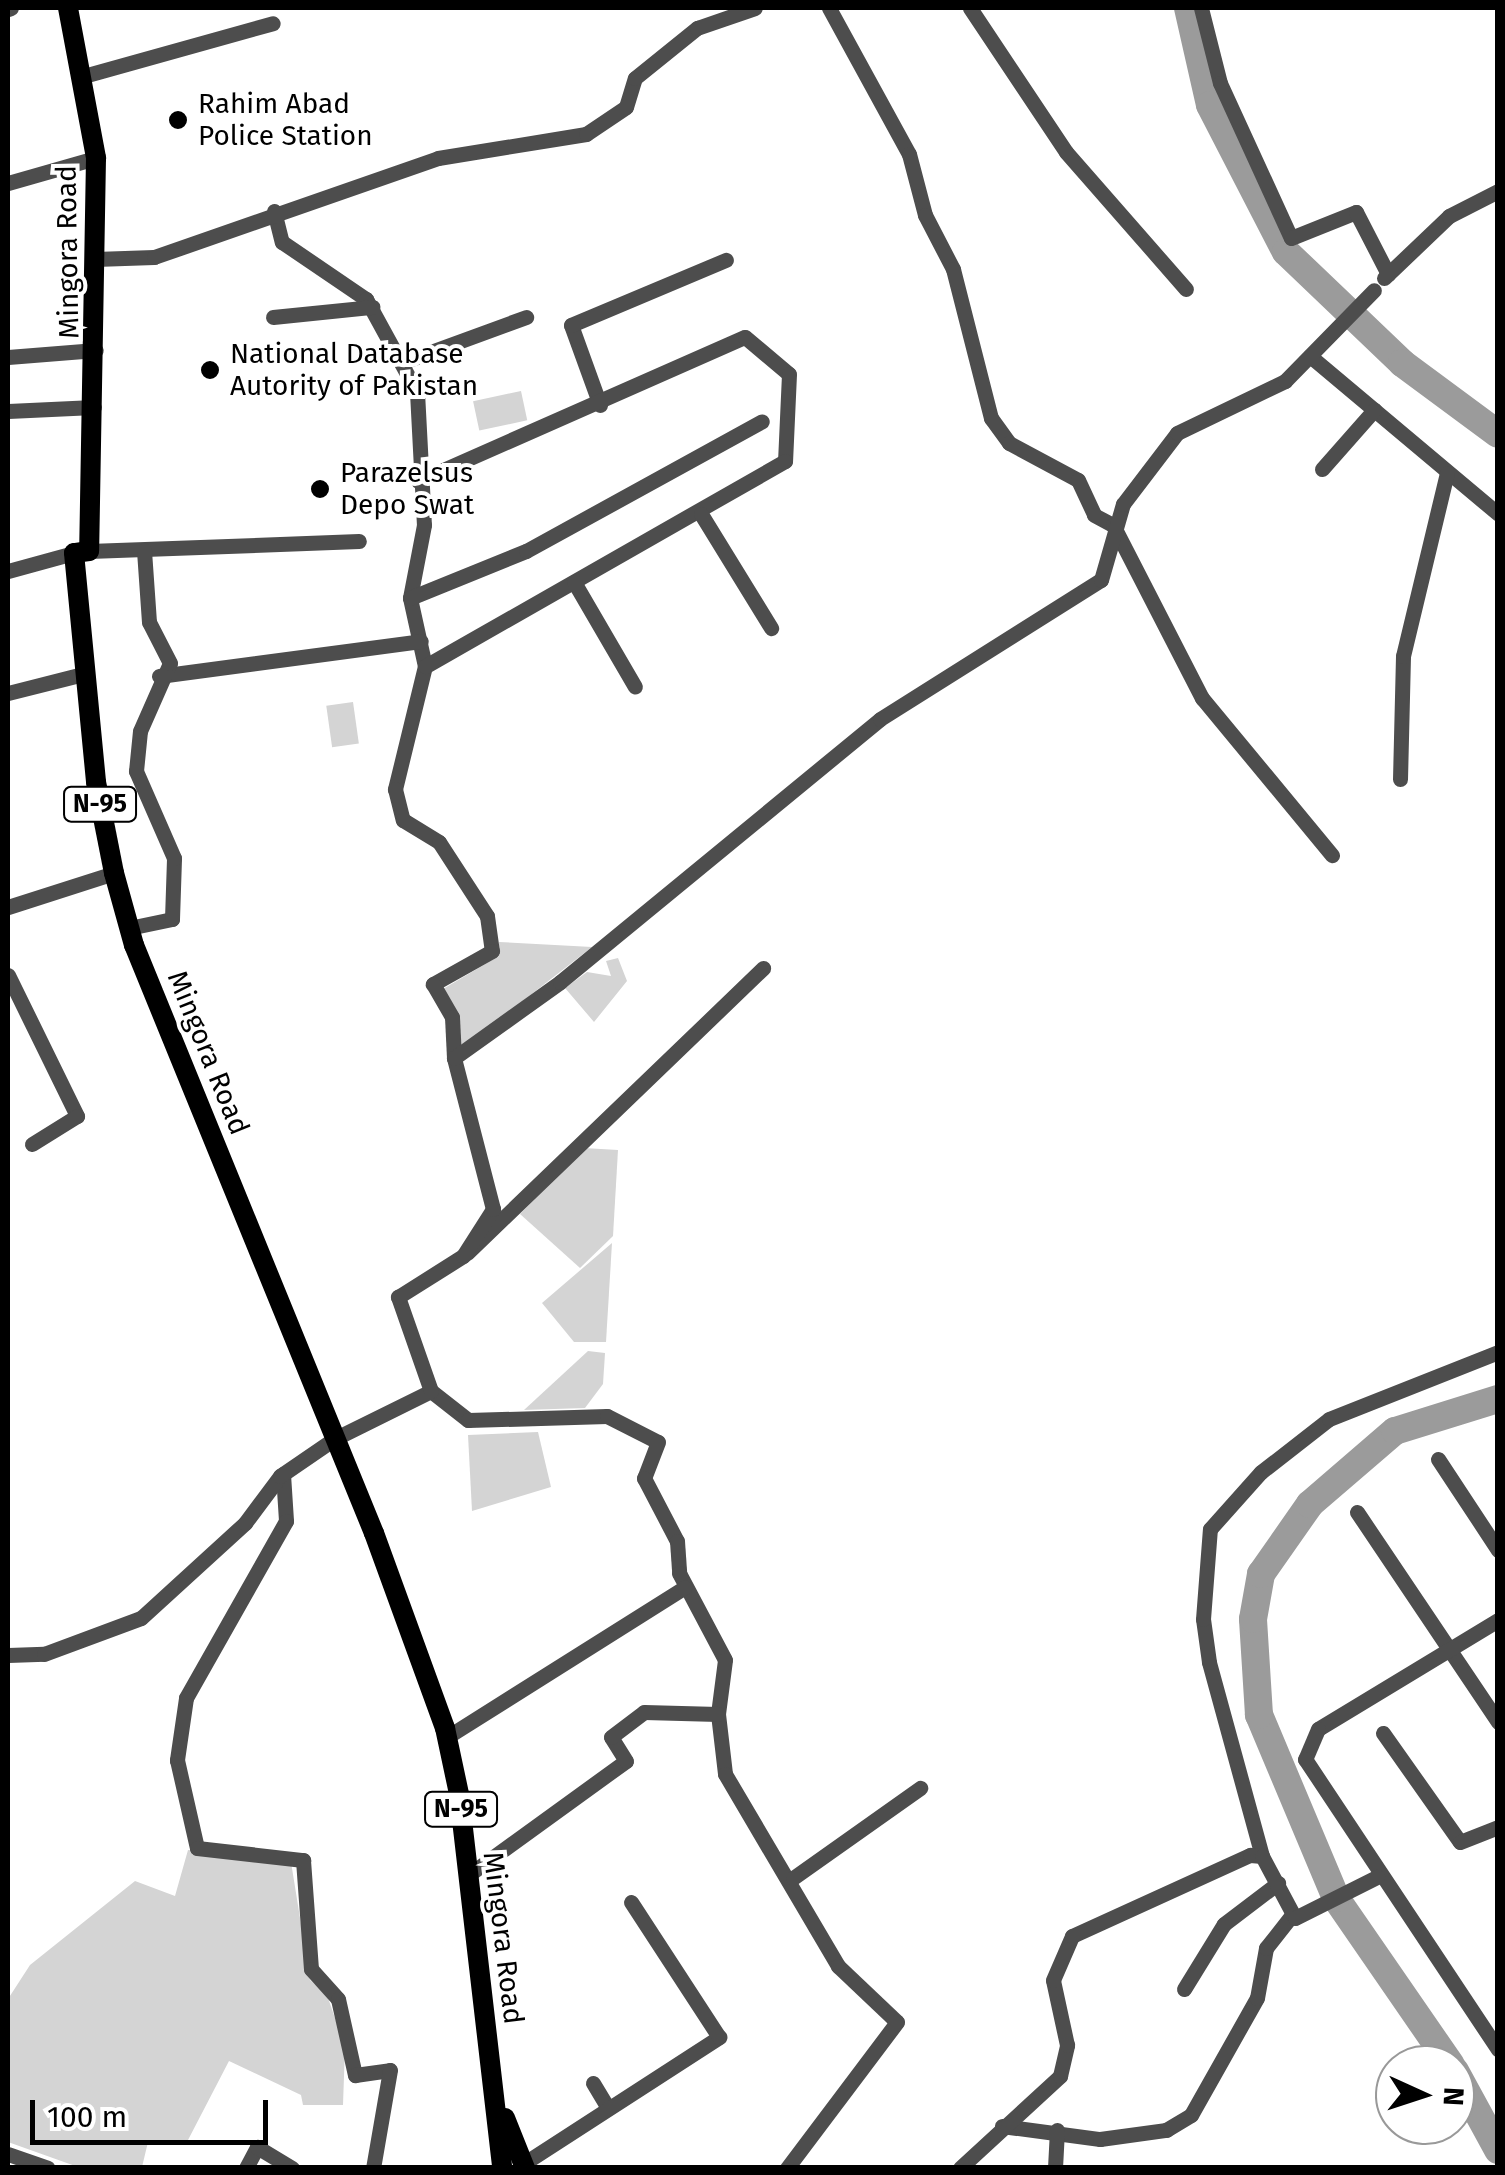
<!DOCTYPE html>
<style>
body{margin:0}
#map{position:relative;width:1505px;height:2175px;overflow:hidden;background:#fff;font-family:"Fira Sans",sans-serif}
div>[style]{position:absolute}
.green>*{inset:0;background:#d4d4d4;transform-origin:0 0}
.river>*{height:28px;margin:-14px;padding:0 14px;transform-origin:14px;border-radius:14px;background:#9b9b9b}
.minor>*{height:15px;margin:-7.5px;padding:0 7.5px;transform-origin:7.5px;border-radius:7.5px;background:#4d4d4d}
.major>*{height:20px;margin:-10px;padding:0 10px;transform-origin:10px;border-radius:10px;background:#000}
.dots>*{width:28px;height:28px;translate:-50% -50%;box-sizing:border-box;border:5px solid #fff;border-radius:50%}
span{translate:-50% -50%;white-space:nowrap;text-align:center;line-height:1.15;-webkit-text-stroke:8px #fff;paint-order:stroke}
.shield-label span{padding:2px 8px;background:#fff;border:2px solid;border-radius:8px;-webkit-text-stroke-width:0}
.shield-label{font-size:25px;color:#000;font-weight:700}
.poi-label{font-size:28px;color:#000}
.left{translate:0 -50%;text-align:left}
.street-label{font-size:28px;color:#000}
.frame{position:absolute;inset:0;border:10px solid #000;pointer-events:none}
.north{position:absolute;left:1375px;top:2045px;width:100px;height:100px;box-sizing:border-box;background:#fff;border:2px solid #999;border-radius:50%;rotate:93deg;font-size:28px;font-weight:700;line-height:40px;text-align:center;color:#000}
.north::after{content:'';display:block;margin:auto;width:35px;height:45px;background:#000;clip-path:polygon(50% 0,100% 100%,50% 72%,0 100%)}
.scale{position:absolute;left:30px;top:2100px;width:238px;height:45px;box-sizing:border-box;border:5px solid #000;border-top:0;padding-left:12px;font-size:30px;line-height:35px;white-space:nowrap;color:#000;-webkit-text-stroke:8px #fff;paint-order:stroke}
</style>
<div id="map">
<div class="green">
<div style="left:521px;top:391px;width:30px;height:49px;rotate:78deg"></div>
<div style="left:353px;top:702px;width:42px;height:27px;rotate:82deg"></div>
<div style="clip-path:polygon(499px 942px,592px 947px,460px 1050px,443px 989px,499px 956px)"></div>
<div style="clip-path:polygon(618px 958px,627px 981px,594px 1022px,565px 988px,587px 972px,611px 976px,606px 961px)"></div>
<div style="clip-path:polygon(584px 1148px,618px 1150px,613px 1236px,580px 1268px,520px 1214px)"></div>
<div style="clip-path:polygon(612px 1243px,606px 1342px,574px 1342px,542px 1303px)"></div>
<div style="clip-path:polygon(588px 1351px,605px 1353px,603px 1384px,585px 1408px,524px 1410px)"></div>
<div style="clip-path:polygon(538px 1432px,551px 1487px,472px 1511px,468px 1435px)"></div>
<div style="clip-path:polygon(188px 1850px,291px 1862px,310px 1980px,327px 1995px,345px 2047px,343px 2105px,303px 2105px,301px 2095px,229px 2061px,188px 2140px,148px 2142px,142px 2167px,78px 2167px,8px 2142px,8px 1999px,30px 1965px,135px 1881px,175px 1896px)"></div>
</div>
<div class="river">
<div style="left:1188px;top:8px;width:99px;rotate:77.2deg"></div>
<div style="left:1210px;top:105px;width:165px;rotate:62.7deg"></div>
<div style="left:1286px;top:252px;width:161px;rotate:43.7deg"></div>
<div style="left:1402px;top:363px;width:119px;rotate:36.5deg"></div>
<div style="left:1451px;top:2065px;width:203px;rotate:-124.6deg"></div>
<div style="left:1336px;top:1898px;width:199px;rotate:-112.8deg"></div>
<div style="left:1259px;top:1715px;width:96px;rotate:-93.6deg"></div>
<div style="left:1253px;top:1619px;width:46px;rotate:-79.9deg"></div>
<div style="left:1261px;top:1574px;width:85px;rotate:-55deg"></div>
<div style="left:1310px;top:1504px;width:112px;rotate:-40.7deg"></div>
<div style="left:1395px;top:1431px;width:108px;rotate:-17.3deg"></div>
<div style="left:1455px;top:2071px;width:90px;rotate:61.4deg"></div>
</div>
<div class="minor">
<div style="left:829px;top:8px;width:166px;rotate:61.3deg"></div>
<div style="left:909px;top:154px;width:63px;rotate:75.3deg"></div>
<div style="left:925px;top:215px;width:61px;rotate:62.6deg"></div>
<div style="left:953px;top:269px;width:154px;rotate:75.7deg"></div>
<div style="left:991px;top:418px;width:31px;rotate:54deg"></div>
<div style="left:1009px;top:443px;width:78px;rotate:28.2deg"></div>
<div style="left:1078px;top:480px;width:38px;rotate:65deg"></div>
<div style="left:1094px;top:515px;width:21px;rotate:28deg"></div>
<div style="left:1113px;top:525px;width:195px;rotate:62.8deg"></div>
<div style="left:1202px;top:698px;width:204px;rotate:50.4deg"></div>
<div style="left:970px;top:8px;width:173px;rotate:56.3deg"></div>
<div style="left:1066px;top:152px;width:182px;rotate:48.8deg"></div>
<div style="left:1201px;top:8px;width:77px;rotate:75.8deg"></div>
<div style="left:1220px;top:83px;width:170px;rotate:65.4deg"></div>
<div style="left:1291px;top:238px;width:70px;rotate:-21.8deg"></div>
<div style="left:1356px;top:212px;width:70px;rotate:62.7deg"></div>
<div style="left:8px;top:9px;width:3px;rotate:-18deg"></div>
<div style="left:80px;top:77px;width:200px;rotate:-15.6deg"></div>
<div style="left:8px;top:183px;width:91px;rotate:-15.9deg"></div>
<div style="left:274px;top:211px;width:32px;rotate:76deg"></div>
<div style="left:282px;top:242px;width:102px;rotate:34.2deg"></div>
<div style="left:366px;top:299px;width:106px;rotate:61.3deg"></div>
<div style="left:417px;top:392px;width:133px;rotate:87deg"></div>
<div style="left:424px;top:525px;width:74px;rotate:100.9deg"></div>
<div style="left:410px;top:598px;width:70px;rotate:77.6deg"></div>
<div style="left:425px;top:666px;width:127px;rotate:103.7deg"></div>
<div style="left:395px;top:789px;width:32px;rotate:76deg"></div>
<div style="left:403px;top:820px;width:42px;rotate:31.4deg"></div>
<div style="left:439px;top:842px;width:88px;rotate:57deg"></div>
<div style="left:487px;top:916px;width:35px;rotate:82deg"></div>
<div style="left:492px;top:951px;width:68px;rotate:150.8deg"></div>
<div style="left:433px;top:984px;width:38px;rotate:60deg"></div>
<div style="left:452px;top:1017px;width:41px;rotate:87.2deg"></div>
<div style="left:95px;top:259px;width:59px;rotate:-1.9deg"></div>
<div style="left:154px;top:257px;width:301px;rotate:-19.2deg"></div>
<div style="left:438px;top:158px;width:150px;rotate:-9.2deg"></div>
<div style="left:586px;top:134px;width:48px;rotate:-34deg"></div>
<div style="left:626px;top:107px;width:30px;rotate:-73deg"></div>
<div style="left:635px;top:78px;width:80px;rotate:-38.9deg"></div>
<div style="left:697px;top:28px;width:61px;rotate:-19deg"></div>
<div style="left:1384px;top:278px;width:90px;rotate:-43.6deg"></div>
<div style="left:1449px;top:216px;width:55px;rotate:-27deg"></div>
<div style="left:273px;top:317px;width:100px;rotate:-5.8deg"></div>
<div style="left:1310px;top:356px;width:246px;rotate:40deg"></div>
<div style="left:8px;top:357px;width:88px;rotate:-4.5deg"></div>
<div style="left:406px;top:361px;width:128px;rotate:-20.1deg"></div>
<div style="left:600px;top:405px;width:85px;rotate:-109.9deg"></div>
<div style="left:571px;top:325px;width:168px;rotate:-22.8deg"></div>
<div style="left:8px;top:411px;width:86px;rotate:-2.7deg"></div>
<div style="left:1322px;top:469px;width:79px;rotate:-48.6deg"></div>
<div style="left:418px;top:481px;width:357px;rotate:-23.8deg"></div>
<div style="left:745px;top:337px;width:57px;rotate:40.1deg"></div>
<div style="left:789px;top:374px;width:87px;rotate:92.6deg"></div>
<div style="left:785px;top:461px;width:414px;rotate:150.3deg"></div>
<div style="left:701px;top:514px;width:134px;rotate:58.4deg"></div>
<div style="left:89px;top:551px;width:270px;rotate:-2.1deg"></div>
<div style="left:8px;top:571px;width:68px;rotate:-15.3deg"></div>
<div style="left:574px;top:582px;width:121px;rotate:59.8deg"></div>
<div style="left:410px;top:598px;width:125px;rotate:-22.1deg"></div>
<div style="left:526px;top:551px;width:269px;rotate:-28.8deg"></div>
<div style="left:159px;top:676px;width:264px;rotate:-7.6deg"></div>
<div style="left:8px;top:693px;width:77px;rotate:-14.2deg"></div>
<div style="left:1400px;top:779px;width:123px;rotate:-88.6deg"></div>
<div style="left:1403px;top:656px;width:188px;rotate:-76.5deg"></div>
<div style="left:8px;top:907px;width:111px;rotate:-17.8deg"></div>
<div style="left:129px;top:928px;width:44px;rotate:-11.8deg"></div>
<div style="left:172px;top:919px;width:61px;rotate:-88.1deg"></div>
<div style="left:174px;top:858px;width:95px;rotate:-113.6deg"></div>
<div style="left:136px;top:771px;width:40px;rotate:-84.3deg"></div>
<div style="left:140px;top:731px;width:74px;rotate:-66.2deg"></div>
<div style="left:170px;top:663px;width:46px;rotate:-117.1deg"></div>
<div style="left:149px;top:622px;width:72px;rotate:-94deg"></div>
<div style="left:8px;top:975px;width:157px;rotate:63.9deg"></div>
<div style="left:77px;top:1116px;width:53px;rotate:148.1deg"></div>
<div style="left:467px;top:1253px;width:411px;rotate:-43.9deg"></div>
<div style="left:431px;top:1391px;width:47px;rotate:38.1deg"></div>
<div style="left:468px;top:1420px;width:139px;rotate:-1.6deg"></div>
<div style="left:607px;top:1416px;width:57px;rotate:27deg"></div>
<div style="left:658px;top:1442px;width:39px;rotate:111deg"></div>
<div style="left:644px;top:1478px;width:71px;rotate:62.4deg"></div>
<div style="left:677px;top:1541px;width:32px;rotate:86deg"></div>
<div style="left:679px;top:1573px;width:98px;rotate:62.1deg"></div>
<div style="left:725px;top:1660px;width:54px;rotate:97.4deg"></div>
<div style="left:718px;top:1714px;width:60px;rotate:83.3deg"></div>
<div style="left:725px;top:1774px;width:223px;rotate:59.5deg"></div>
<div style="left:838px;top:1966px;width:81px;rotate:43.5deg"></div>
<div style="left:897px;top:2022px;width:183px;rotate:127deg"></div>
<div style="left:1438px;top:1459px;width:109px;rotate:56.6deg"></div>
<div style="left:283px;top:1474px;width:47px;rotate:86.3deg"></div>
<div style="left:286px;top:1521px;width:203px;rotate:119.5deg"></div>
<div style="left:186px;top:1698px;width:63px;rotate:98.3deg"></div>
<div style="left:177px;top:1760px;width:90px;rotate:77.2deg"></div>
<div style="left:197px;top:1848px;width:107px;rotate:6.5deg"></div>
<div style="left:303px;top:1860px;width:109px;rotate:85.8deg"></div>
<div style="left:311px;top:1969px;width:40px;rotate:48deg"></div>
<div style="left:338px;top:1999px;width:78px;rotate:77.4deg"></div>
<div style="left:355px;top:2075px;width:35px;rotate:-8deg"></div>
<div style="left:390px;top:2070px;width:99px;rotate:99.8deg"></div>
<div style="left:1357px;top:1512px;width:253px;rotate:56.1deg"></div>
<div style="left:1498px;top:1620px;width:210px;rotate:148.8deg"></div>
<div style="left:1318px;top:1729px;width:33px;rotate:113deg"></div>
<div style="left:1305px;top:1759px;width:349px;rotate:56.4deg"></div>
<div style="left:8px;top:1655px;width:36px;rotate:-2deg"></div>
<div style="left:44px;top:1654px;width:103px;rotate:-20.4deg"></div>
<div style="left:141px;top:1618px;width:141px;rotate:-42.4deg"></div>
<div style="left:245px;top:1523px;width:59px;rotate:-53.3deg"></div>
<div style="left:280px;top:1476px;width:65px;rotate:-34.4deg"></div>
<div style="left:334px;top:1439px;width:108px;rotate:-26.3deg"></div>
<div style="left:431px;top:1391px;width:100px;rotate:-109.3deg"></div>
<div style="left:398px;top:1297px;width:77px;rotate:-32.2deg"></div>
<div style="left:463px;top:1256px;width:56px;rotate:-57.4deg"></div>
<div style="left:493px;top:1209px;width:156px;rotate:-104.5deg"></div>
<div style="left:454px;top:1058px;width:130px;rotate:-35.6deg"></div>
<div style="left:560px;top:982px;width:414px;rotate:-39.4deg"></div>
<div style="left:880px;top:719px;width:261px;rotate:-32.2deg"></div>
<div style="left:1101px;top:580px;width:79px;rotate:-73.9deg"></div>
<div style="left:1123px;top:504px;width:89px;rotate:-52.7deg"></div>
<div style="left:1177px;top:433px;width:120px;rotate:-25.7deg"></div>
<div style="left:1285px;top:381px;width:127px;rotate:-45.6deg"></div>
<div style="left:1383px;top:1733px;width:133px;rotate:54.8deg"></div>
<div style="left:1460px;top:1842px;width:41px;rotate:-21.5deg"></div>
<div style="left:447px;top:1737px;width:281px;rotate:-32.2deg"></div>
<div style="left:1262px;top:1856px;width:201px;rotate:-105.3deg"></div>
<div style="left:1209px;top:1662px;width:43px;rotate:-97.9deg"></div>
<div style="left:1203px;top:1619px;width:90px;rotate:-85.6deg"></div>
<div style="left:1210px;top:1529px;width:76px;rotate:-48.2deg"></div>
<div style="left:1261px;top:1472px;width:86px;rotate:-37.9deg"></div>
<div style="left:1329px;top:1419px;width:182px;rotate:-21.6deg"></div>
<div style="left:467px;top:1876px;width:196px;rotate:-35.9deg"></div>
<div style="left:626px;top:1761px;width:28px;rotate:-122deg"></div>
<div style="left:611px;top:1737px;width:41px;rotate:-37.1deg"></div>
<div style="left:644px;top:1712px;width:74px;rotate:1.5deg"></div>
<div style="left:793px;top:1878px;width:156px;rotate:-35.3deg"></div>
<div style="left:1184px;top:1989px;width:76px;rotate:-58.4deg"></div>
<div style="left:1224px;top:1924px;width:68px;rotate:-37.2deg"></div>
<div style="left:593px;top:2083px;width:29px;rotate:59deg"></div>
<div style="left:1002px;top:2126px;width:99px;rotate:7.6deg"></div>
<div style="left:1100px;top:2139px;width:67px;rotate:-7.8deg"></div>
<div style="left:1166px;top:2130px;width:29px;rotate:-31deg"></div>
<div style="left:1191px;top:2115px;width:134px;rotate:-60.6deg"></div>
<div style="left:1257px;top:1998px;width:51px;rotate:-79.8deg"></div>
<div style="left:1266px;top:1948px;width:42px;rotate:-51.8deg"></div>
<div style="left:8px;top:2154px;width:42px;rotate:19.3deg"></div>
<div style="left:523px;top:2164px;width:234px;rotate:-32.9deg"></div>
<div style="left:719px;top:2037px;width:161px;rotate:-123.1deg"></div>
<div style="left:246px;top:2168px;width:24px;rotate:-62deg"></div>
<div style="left:257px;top:2147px;width:41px;rotate:31deg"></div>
<div style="left:960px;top:2168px;width:136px;rotate:-42.6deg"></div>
<div style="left:1060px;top:2076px;width:32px;rotate:-77deg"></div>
<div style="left:1067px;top:2045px;width:66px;rotate:-102.2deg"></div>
<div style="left:1053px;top:1980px;width:48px;rotate:-66.6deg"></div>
<div style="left:1072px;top:1936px;width:196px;rotate:-24.5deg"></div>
<div style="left:1250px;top:1855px;width:12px;rotate:5deg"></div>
<div style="left:1262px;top:1856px;width:70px;rotate:62deg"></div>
<div style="left:1295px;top:1918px;width:92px;rotate:-26.6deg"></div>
<div style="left:1055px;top:2168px;width:38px;rotate:-87deg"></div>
</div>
<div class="major">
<div style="left:68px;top:8px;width:153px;rotate:79.4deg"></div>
<div style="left:96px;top:158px;width:393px;rotate:91deg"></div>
<div style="left:89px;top:551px;width:15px;rotate:172deg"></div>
<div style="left:74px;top:553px;width:230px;rotate:84.5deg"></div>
<div style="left:96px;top:782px;width:93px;rotate:78.8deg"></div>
<div style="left:114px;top:873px;width:75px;rotate:74.5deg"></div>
<div style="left:134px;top:945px;width:635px;rotate:67.8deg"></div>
<div style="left:374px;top:1533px;width:208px;rotate:70deg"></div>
<div style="left:445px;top:1728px;width:67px;rotate:78deg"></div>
<div style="left:459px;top:1794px;width:376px;rotate:83.4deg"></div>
<div style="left:505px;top:2118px;width:54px;rotate:68.2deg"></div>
</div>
<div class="dots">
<div style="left:178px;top:120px;background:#000"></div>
<div style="left:210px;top:370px;background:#000"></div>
<div style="left:320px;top:489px;background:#000"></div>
</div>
<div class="shield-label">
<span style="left:100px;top:804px">N-95</span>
<span style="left:461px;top:1809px">N-95</span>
</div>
<div class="poi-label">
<span class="left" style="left:198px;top:120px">Rahim Abad<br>Police Station</span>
<span class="left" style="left:230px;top:370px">National Database<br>Autority of Pakistan</span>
<span class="left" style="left:340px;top:489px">Parazelsus<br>Depo Swat</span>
</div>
<div class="street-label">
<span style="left:68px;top:252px;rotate:-91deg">Mingora Road</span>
<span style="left:208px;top:1053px;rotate:68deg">Mingora Road</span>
<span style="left:503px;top:1938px;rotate:83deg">Mingora Road</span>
</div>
<div class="frame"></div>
<div class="north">N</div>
<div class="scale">100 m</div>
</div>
